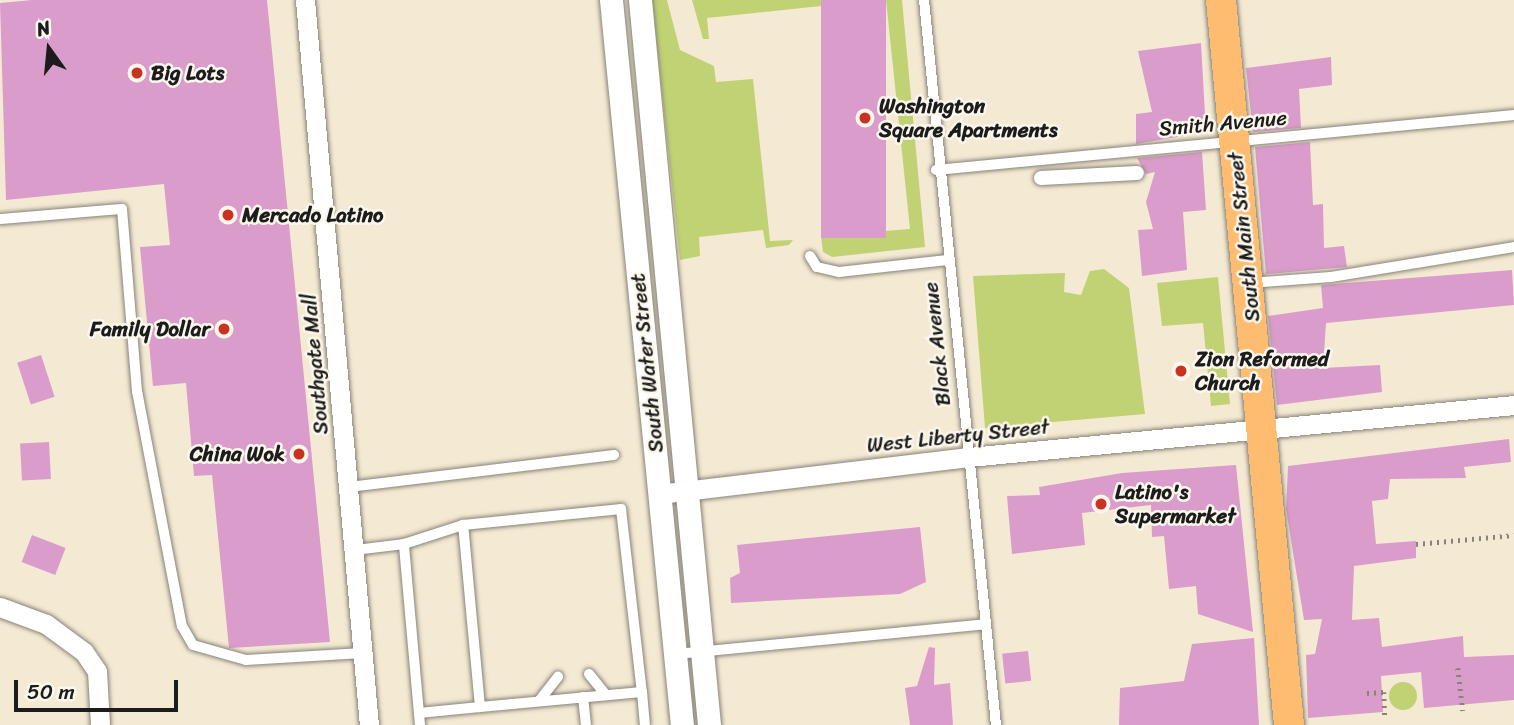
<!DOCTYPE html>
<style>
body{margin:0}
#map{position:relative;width:1514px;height:725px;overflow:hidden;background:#f4ead3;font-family:Sriracha,sans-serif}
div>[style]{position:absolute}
.green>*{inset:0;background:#c1d274}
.round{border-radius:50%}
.building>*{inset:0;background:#da9ccb;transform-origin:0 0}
.path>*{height:4.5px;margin-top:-2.25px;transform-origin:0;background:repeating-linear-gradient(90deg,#888378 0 2px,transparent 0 7px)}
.roads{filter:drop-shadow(0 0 2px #888378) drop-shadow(0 0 2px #888378)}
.service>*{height:10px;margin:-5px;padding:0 5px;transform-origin:5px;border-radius:5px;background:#fff}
.pedestrian>*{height:14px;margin:-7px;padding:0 7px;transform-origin:7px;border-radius:7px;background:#fff}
.minor>*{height:19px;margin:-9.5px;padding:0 9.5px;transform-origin:9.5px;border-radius:9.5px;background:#fff}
.tertiary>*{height:23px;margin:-11.5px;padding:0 11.5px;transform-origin:11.5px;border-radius:11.5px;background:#fff}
.primary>*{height:30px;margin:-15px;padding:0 15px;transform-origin:15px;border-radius:15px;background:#fdbc6f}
.dots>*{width:19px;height:19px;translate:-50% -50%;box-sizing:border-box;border:4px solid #fbf7ec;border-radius:50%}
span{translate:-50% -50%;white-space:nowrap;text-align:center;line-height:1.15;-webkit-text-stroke:5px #fbf7ec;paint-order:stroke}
.poi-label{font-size:21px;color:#1c1c1c;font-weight:700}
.left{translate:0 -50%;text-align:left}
.right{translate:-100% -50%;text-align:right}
.street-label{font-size:21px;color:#1c1c1c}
.north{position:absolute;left:14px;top:14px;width:70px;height:70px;-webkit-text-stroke:5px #fbf7ec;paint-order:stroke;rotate:345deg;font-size:19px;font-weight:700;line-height:28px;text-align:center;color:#1c1c1c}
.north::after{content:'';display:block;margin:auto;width:24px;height:32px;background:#1c1c1c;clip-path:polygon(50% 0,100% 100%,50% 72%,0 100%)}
.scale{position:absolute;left:14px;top:680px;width:164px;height:32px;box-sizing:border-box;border:4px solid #1c1c1c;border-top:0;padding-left:9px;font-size:21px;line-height:24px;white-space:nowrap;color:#1c1c1c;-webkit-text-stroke:5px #fbf7ec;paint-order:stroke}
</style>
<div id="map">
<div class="green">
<div style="clip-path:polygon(652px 0,667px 0,680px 50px,714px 66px,716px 82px,753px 79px,770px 241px,793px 240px,789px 245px,766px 248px,763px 230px,699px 237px,700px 256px,680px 260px)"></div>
<div style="clip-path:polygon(692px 0,821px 0,821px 6px,707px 18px,709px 39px,703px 39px)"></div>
<div style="clip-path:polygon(886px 0,902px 0,925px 247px,832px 257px,823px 252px,821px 236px,910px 229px)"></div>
<div style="clip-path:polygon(1104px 269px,1129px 288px,1145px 414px,985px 428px,973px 276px,1065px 273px,1064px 292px,1081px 295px,1090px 271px)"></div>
<div style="clip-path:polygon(1218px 277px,1230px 404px,1211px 406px,1203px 323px,1162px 326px,1157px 283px)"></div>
<div class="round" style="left:1389px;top:682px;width:28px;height:28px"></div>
</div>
<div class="building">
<div style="clip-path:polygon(32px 0,267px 0,330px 642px,229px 648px,212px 475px,194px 476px,186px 383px,153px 386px,140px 247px,170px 245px,164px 184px,6px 200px,0 3px)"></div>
<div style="left:821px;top:0;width:65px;height:238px"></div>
<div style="clip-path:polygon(1201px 43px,1206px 132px,1136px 144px,1136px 114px,1152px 112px,1138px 51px)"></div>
<div style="clip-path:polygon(1331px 57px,1332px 85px,1299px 89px,1301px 128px,1253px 132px,1246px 68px)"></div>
<div style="clip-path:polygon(1310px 142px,1313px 205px,1323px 204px,1324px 248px,1344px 246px,1347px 267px,1266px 274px,1255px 147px)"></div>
<div style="clip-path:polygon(1202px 152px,1206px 210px,1183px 212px,1187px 270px,1142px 276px,1138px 230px,1153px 229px,1146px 202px,1155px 172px,1146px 174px,1137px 158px)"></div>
<div style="clip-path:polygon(1512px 270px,1514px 305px,1326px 323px,1323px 368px,1380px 365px,1382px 392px,1277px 405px,1268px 316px,1323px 308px,1321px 285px)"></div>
<div style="left:41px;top:355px;width:44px;height:25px;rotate:72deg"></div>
<div style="clip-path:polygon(1509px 439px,1511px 462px,1464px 467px,1466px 478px,1390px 479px,1388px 499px,1372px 501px,1376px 544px,1416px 541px,1416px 558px,1354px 566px,1352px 620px,1379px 618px,1382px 647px,1463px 636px,1464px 657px,1514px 655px,1514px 700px,1424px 708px,1421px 672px,1381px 676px,1383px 712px,1308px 718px,1306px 655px,1315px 654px,1322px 619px,1304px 620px,1286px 509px,1288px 466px)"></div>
<div style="left:49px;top:442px;width:37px;height:29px;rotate:87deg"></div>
<div style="clip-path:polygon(1236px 465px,1253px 632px,1198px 614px,1196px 586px,1169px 589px,1164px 536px,1152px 537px,1151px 505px,1082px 513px,1085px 545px,1012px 554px,1007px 496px,1040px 495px,1039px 487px,1122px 473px)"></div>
<div style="clip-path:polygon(920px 527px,926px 582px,900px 594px,731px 603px,730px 578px,740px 573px,737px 545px)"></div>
<div style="left:32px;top:535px;width:36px;height:29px;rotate:21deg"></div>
<div style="clip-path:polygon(1254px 638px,1259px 725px,1119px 725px,1120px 688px,1184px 681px,1192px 644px)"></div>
<div style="clip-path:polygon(929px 647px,935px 648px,934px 685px,950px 683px,953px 725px,910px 725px,905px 688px,917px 686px)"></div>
<div style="left:1028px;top:651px;width:30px;height:26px;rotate:84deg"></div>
</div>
<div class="path">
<div style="left:1416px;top:544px;width:98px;rotate:-5.2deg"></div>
<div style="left:1458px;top:668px;width:43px;rotate:83.4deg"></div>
<div style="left:1367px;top:693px;width:17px;rotate:-3deg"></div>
<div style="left:1384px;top:692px;width:26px;rotate:88deg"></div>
</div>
<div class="roads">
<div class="service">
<div style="left:924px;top:0;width:729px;rotate:84.33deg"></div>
<div style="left:936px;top:170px;width:581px;rotate:-5.44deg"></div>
<div style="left:0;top:219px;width:122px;rotate:-4.7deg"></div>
<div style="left:122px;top:209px;width:183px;rotate:85.3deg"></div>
<div style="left:137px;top:391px;width:239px;rotate:79.2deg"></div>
<div style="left:182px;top:626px;width:22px;rotate:60deg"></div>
<div style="left:193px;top:645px;width:55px;rotate:15.8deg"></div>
<div style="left:246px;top:660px;width:117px;rotate:-3.4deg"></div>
<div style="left:810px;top:256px;width:13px;rotate:58deg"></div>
<div style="left:817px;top:267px;width:23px;rotate:13deg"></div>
<div style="left:839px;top:272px;width:109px;rotate:-6.3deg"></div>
<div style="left:1249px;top:283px;width:82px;rotate:-4.2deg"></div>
<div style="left:1331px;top:277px;width:185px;rotate:-9.3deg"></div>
<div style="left:349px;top:487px;width:267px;rotate:-6.9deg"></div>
<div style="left:355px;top:550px;width:49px;rotate:-7deg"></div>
<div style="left:676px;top:654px;width:311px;rotate:-5.5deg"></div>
<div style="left:589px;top:674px;width:27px;rotate:51deg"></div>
<div style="left:642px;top:692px;width:33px;rotate:85deg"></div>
<div style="left:583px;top:697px;width:28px;rotate:84deg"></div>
<div style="left:539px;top:701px;width:31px;rotate:-52deg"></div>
<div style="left:419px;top:713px;width:61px;rotate:-5.6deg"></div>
<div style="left:420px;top:725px;width:182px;rotate:-95.1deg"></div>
<div style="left:404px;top:544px;width:62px;rotate:-17.9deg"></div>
<div style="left:463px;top:525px;width:159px;rotate:-5.8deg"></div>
<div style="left:621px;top:509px;width:184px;rotate:83.5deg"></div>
<div style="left:642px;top:692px;width:163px;rotate:174.7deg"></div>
<div style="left:480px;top:707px;width:183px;rotate:-95.3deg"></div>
</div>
<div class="pedestrian">
<div style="left:1041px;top:178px;width:96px;rotate:-3deg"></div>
</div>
<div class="minor">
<div style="left:305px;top:0;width:728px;rotate:84.96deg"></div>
<div style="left:659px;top:494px;width:312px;rotate:-6.8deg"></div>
<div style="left:969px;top:457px;width:547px;rotate:-5.45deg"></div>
<div style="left:0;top:607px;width:49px;rotate:20.3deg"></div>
<div style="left:46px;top:624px;width:47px;rotate:36.4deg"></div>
<div style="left:84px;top:652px;width:23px;rotate:56deg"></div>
<div style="left:97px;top:671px;width:54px;rotate:86.8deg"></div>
</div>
<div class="tertiary">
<div style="left:611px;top:0;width:728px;rotate:84.41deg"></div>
<div style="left:640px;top:0;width:728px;rotate:84.56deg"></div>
</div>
<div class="primary">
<div style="left:1221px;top:0;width:728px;rotate:84.64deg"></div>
</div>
</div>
<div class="dots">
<div style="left:137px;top:73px;background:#c8321e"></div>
<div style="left:865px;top:118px;background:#c8321e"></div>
<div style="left:228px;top:215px;background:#c8321e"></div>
<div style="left:224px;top:329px;background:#c8321e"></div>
<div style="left:1181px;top:371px;background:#c8321e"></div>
<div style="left:299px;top:454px;background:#c8321e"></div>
<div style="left:1101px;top:504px;background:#c8321e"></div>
</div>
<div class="poi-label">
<span class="left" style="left:151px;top:73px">Big Lots</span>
<span class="left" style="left:879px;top:118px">Washington<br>Square Apartments</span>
<span class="left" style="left:242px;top:215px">Mercado Latino</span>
<span class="right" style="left:210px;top:329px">Family Dollar</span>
<span class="left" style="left:1195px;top:371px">Zion Reformed<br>Church</span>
<span class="right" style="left:285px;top:454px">China Wok</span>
<span class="left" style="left:1115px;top:504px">Latino's<br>Supermarket</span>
</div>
<div class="street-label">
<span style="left:1223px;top:123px;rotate:-5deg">Smith Avenue</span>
<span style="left:1244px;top:237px;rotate:-96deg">South Main Street</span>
<span style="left:937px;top:344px;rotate:-96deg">Black Avenue</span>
<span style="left:647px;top:363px;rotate:-96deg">South Water Street</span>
<span style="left:315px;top:364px;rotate:-95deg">Southgate Mall</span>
<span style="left:958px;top:436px;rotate:-6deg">West Liberty Street</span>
</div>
<div class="north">N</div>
<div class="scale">50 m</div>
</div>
